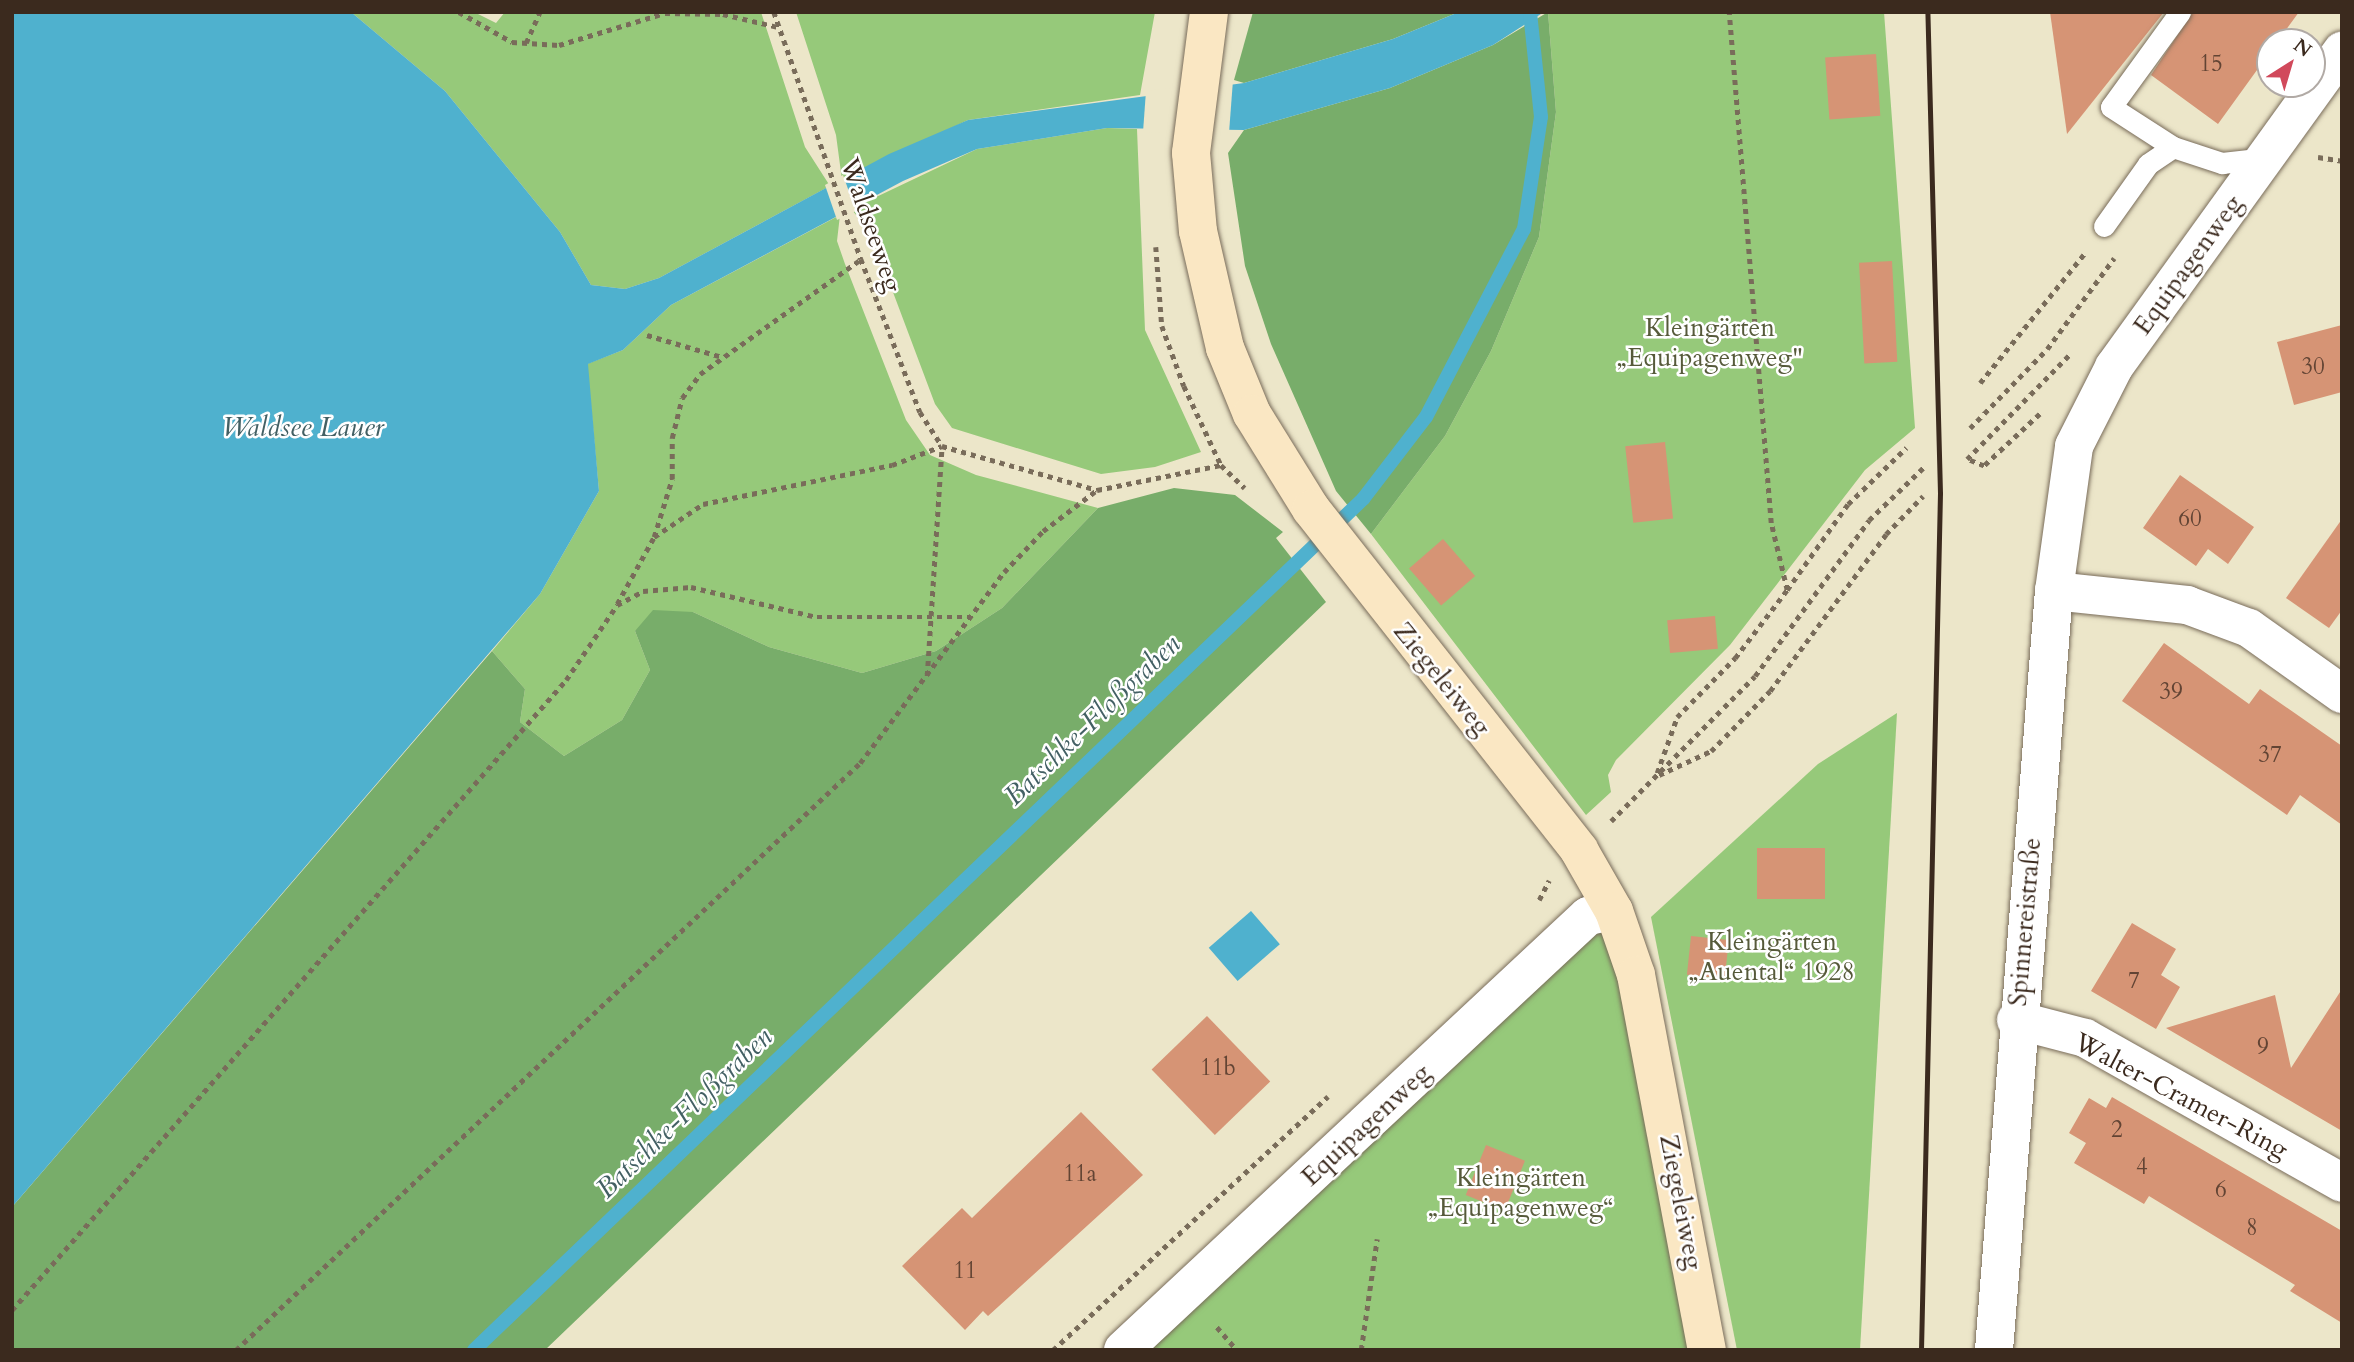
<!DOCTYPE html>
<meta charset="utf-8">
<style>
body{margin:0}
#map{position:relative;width:2354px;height:1362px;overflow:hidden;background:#ece6c9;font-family:Cardo,serif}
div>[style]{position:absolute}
.green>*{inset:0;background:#96c97a}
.forest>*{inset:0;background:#78ad6a}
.water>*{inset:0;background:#4fb1ce;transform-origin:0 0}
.pier>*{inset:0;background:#ece6c9}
.stream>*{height:14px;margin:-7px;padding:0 7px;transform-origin:7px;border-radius:7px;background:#4fb1ce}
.building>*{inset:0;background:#d69475;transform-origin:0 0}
.path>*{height:4.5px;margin-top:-2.25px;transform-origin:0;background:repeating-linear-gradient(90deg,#796c5a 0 5px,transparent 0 10px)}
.roads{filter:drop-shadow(0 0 2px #796c5a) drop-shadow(0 0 2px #796c5a)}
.service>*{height:21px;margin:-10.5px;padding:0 10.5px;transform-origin:10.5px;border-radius:10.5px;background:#fff}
.minor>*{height:38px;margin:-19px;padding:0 19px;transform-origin:19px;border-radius:19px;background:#fff}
.secondary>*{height:38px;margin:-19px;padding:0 19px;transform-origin:19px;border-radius:19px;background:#fae7c3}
.rail>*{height:5px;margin:-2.5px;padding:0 2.5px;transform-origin:2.5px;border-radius:2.5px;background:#3b2a1e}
span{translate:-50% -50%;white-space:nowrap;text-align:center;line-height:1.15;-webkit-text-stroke:5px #fff;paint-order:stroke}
.number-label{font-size:23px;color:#624434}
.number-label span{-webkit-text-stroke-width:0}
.street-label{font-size:26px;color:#3b2a1e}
.park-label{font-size:26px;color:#565a3a}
.water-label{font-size:28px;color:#436064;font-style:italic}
.frame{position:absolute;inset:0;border:14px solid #3b2a1e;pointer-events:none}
.north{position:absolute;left:2256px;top:28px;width:70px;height:70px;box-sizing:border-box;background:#fff;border:2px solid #b1aaa5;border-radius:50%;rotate:37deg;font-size:19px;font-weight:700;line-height:28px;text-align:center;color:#3b2a1e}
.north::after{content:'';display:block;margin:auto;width:24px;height:32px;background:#d1495b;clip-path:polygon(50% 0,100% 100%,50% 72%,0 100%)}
</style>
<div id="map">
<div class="green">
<div style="clip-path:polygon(351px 12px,474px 12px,496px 23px,505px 12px,761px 12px,805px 147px,830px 186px,659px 278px,625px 289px,591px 285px,560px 232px,445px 91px)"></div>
<div style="clip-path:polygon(796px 12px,1155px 12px,1140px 95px,968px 120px,842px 180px,836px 135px)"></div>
<div style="clip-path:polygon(1548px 12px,1884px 12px,1915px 428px,1865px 470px,1730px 645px,1616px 760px,1608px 775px,1611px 792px,1586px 815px,1371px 534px,1445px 436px,1491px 351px,1539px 237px,1556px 112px)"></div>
<div style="clip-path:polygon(1107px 128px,1137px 129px,1145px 330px,1201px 452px,1155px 467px,1101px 474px,952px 428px,935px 404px,870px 231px,851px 209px,977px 149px)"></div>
<div style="clip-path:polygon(840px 215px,837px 241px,845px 264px,906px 420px,930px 455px,976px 475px,1098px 508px,1002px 608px,936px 651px,862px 673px,769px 647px,693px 612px,635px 631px,650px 670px,622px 720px,564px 756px,520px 722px,525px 689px,492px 651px,540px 594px,599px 491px,587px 364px,623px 350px,671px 305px)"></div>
<div style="clip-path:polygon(1897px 713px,1860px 1350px,1737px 1350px,1651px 917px,1818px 764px)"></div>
<div style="clip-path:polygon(1614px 911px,1707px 1350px,1123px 1350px)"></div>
</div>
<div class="forest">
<div style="clip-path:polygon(1253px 12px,1459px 12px,1393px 39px,1244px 83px,1234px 80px)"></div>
<div style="clip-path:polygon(1548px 12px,1556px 112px,1539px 237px,1491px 351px,1445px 436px,1371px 534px,1336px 491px,1271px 344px,1245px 266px,1228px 153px,1244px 130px,1390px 88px,1493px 45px)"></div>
<div style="clip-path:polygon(1174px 488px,1235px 495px,1283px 532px,1276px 538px,1326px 602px,545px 1350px,12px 1350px,12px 1207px,492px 651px,525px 689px,520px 722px,564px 756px,622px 720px,650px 670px,635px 631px,653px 610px,693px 612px,769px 647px,862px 673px,936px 651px,1002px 608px,1098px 508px)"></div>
</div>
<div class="water">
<div style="clip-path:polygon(12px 12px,351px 12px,445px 91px,560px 232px,591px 285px,625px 289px,659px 278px,889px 154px,968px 120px,1244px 83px,1393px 39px,1459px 12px,1544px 12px,1493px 45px,1390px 88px,1244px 130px,1107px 128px,977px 149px,903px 181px,671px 305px,623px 350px,588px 364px,599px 491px,540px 594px,12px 1207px)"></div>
<div style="left:1251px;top:911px;width:44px;height:56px;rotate:49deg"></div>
</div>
<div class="pier">
<div style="clip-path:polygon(1233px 80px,1229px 133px,1143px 132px,1146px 91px)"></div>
<div style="clip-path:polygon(843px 175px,856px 211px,837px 220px,825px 185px)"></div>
</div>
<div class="stream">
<div style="left:474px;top:1350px;width:1231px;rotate:-43.75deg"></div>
<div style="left:1363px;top:499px;width:103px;rotate:-52.5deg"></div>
<div style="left:1426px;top:417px;width:212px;rotate:-62.5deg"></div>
<div style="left:1524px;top:229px;width:113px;rotate:-81.4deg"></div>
<div style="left:1541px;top:117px;width:106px;rotate:-96deg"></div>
</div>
<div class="building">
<div style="clip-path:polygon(2050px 12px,2164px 12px,2067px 134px)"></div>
<div style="clip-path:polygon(2193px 12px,2299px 12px,2277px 42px,2270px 42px,2270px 52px,2218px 124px,2151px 75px)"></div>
<div style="left:1876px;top:54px;width:62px;height:51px;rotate:86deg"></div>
<div style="left:1892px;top:261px;width:101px;height:33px;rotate:87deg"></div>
<div style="clip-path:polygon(2342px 325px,2342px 392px,2294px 405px,2277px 342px)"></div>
<div style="left:1665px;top:442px;width:77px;height:40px;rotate:84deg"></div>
<div style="clip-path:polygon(2180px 475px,2254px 527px,2228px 564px,2208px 549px,2196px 566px,2143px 528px)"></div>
<div style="clip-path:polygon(2342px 519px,2342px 610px,2329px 628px,2286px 598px)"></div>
<div style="left:1443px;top:539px;width:49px;height:45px;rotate:49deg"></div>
<div style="left:1715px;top:616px;width:33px;height:48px;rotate:85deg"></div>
<div style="clip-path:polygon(2164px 643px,2249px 704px,2260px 689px,2342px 746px,2342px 825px,2300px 795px,2287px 815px,2122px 701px)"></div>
<div style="left:1757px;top:848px;width:68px;height:51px"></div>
<div style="clip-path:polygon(2132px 923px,2176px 949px,2161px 975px,2180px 987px,2156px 1029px,2091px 991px)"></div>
<div style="left:1691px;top:936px;width:38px;height:39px;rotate:6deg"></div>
<div style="clip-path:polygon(2342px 989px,2342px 1131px,2166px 1028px,2275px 995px,2291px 1068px)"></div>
<div style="left:1207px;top:1016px;width:91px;height:77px;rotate:46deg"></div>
<div style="clip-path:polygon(2112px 1097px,2342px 1231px,2342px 1323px,2290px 1291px,2295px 1285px,2149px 1196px,2144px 1204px,2074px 1163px,2086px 1143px,2069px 1133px,2089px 1098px,2106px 1108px)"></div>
<div style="clip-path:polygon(1081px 1112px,1143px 1175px,988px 1316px,983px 1311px,965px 1330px,902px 1266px,962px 1208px,972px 1218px)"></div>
<div style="left:1486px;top:1145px;width:42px;height:54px;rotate:22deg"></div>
</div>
<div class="path">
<div style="left:459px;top:12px;width:61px;rotate:29.5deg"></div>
<div style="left:512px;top:42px;width:47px;rotate:3.7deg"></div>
<div style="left:559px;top:45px;width:111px;rotate:-16.8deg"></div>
<div style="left:665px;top:13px;width:58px;rotate:1deg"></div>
<div style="left:723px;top:14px;width:57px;rotate:13.3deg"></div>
<div style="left:774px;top:12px;width:262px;rotate:70.6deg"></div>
<div style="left:861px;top:259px;width:164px;rotate:68.9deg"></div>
<div style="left:920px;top:412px;width:40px;rotate:57.1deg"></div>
<div style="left:526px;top:43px;width:34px;rotate:-66deg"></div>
<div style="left:2318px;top:157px;width:24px;rotate:9deg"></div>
<div style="left:1156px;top:247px;width:79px;rotate:85.7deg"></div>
<div style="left:1162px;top:326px;width:64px;rotate:69.9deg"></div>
<div style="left:1184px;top:386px;width:87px;rotate:64.9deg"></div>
<div style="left:1221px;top:465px;width:33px;rotate:44deg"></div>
<div style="left:647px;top:335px;width:78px;rotate:16.3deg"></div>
<div style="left:1980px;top:383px;width:167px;rotate:-51.1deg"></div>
<div style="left:2040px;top:414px;width:76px;rotate:137.1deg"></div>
<div style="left:1984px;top:466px;width:18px;rotate:-158deg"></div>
<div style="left:1967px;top:459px;width:148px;rotate:-45.5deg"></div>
<div style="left:1970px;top:428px;width:110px;rotate:-45.7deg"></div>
<div style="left:2047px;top:349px;width:113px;rotate:-53.6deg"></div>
<div style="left:654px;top:537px;width:59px;rotate:-34deg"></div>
<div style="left:703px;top:504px;width:193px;rotate:-11.7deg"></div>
<div style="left:892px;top:465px;width:53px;rotate:-20.8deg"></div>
<div style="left:942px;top:446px;width:161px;rotate:15.8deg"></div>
<div style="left:1787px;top:590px;width:105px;rotate:-54.7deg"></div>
<div style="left:1848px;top:504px;width:81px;rotate:-44deg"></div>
<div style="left:617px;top:604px;width:77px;rotate:-61.1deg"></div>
<div style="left:654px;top:537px;width:61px;rotate:-72.8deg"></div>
<div style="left:672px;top:479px;width:41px;rotate:-90deg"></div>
<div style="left:672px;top:438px;width:41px;rotate:-76deg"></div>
<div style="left:682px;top:398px;width:30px;rotate:-53deg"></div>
<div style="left:700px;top:374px;width:198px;rotate:-35.5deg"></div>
<div style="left:927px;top:676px;width:230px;rotate:-86.3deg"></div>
<div style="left:1657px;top:773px;width:59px;rotate:-70.3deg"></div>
<div style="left:1677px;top:717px;width:83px;rotate:-45.5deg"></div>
<div style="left:1735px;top:658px;width:86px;rotate:-52.6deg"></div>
<div style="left:1787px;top:590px;width:69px;rotate:-103.4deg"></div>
<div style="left:1771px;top:523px;width:513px;rotate:-94.7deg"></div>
<div style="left:1659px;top:775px;width:57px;rotate:-24.8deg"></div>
<div style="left:1711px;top:751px;width:84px;rotate:-45.5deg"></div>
<div style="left:1770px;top:691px;width:195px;rotate:-53.5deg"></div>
<div style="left:1886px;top:534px;width:53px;rotate:-45.8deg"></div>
<div style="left:1611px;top:821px;width:204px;rotate:-45.2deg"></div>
<div style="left:1755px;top:676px;width:193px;rotate:-53.8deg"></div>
<div style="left:1869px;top:520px;width:75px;rotate:-43.9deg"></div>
<div style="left:1539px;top:900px;width:22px;rotate:-63deg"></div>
<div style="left:12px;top:1310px;width:839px;rotate:-48.67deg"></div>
<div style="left:566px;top:680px;width:91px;rotate:-55.8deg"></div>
<div style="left:617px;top:605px;width:30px;rotate:-28deg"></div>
<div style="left:643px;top:591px;width:48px;rotate:-4.8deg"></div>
<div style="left:691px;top:587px;width:130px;rotate:13.4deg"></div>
<div style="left:817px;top:617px;width:152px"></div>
<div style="left:1217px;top:1327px;width:30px;rotate:49deg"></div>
<div style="left:236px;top:1350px;width:857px;rotate:-43.25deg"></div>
<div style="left:860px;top:763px;width:239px;rotate:-53deg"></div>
<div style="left:1004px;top:572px;width:57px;rotate:-46.4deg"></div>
<div style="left:1043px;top:531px;width:68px;rotate:-37.2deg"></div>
<div style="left:1097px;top:490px;width:126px;rotate:-11.4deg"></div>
<div style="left:1053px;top:1350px;width:374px;rotate:-42.7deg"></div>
<div style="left:1361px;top:1350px;width:112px;rotate:-81.8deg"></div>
</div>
<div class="roads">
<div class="service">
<div style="left:2180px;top:12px;width:117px;rotate:126deg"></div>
<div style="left:2111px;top:107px;width:74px;rotate:32.8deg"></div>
<div style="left:2173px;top:147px;width:52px;rotate:18.1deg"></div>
<div style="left:2222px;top:163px;width:43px;rotate:-6.6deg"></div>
<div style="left:2104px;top:226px;width:76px;rotate:-54.6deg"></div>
<div style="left:2148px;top:164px;width:30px;rotate:-34deg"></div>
</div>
<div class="minor">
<div style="left:2054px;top:591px;width:134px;rotate:6deg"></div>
<div style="left:2187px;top:605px;width:66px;rotate:20.4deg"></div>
<div style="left:2249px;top:628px;width:114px;rotate:35.4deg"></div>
<div style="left:2016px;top:1020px;width:71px;rotate:14.6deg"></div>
<div style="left:2085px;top:1038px;width:295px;rotate:29.4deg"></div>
<div style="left:1123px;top:1350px;width:636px;rotate:-43.03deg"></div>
<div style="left:1588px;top:916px;width:26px;rotate:-11deg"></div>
<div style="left:1994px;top:1350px;width:761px;rotate:-85.48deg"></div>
<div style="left:2054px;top:591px;width:146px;rotate:-82.1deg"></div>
<div style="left:2074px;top:446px;width:89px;rotate:-63.1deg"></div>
<div style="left:2114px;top:367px;width:390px;rotate:-54.2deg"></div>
</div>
<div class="secondary">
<div style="left:1209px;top:12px;width:142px;rotate:97.3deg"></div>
<div style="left:1191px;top:153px;width:78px;rotate:84.9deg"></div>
<div style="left:1198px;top:231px;width:120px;rotate:77deg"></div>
<div style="left:1225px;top:348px;width:71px;rotate:67.8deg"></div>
<div style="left:1252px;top:414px;width:112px;rotate:58.2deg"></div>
<div style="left:1311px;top:509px;width:434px;rotate:51.8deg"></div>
<div style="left:1579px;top:850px;width:70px;rotate:60.2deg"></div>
<div style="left:1614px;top:911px;width:68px;rotate:71deg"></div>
<div style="left:1636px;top:975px;width:382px;rotate:79.3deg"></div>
</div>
</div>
<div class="rail">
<div style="left:1921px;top:1350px;width:857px;rotate:-88.73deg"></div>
<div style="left:1940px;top:493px;width:481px;rotate:-91.5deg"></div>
</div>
<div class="number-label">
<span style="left:2211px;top:64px">15</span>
<span style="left:2313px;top:367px">30</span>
<span style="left:2190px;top:519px">60</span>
<span style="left:2171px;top:692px">39</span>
<span style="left:2270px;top:755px">37</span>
<span style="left:2134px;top:981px">7</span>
<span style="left:2263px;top:1047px">9</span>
<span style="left:1218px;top:1068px">11b</span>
<span style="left:2117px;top:1130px">2</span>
<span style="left:2142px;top:1167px">4</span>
<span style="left:1080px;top:1174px">11a</span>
<span style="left:2221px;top:1190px">6</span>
<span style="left:2252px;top:1228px">8</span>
<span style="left:965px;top:1271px">11</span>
</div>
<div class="street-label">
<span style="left:871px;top:225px;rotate:71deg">Waldseeweg</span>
<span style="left:2188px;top:265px;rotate:-54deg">Equipagenweg</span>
<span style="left:1442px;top:679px;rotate:51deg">Ziegeleiweg</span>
<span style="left:2025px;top:922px;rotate:-85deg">Spinnereistraße</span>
<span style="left:2181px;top:1096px;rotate:28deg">Walter-Cramer-Ring</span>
<span style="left:1366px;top:1125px;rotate:-43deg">Equipagenweg</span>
<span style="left:1681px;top:1202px;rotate:79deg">Ziegeleiweg</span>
</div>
<div class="park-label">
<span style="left:1710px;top:343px">Kleingärten<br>„Equipagenweg"</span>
<span style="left:1772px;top:957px">Kleingärten<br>„Auental“ 1928</span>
<span style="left:1521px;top:1193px">Kleingärten<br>„Equipagenweg“</span>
</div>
<div class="water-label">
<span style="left:303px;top:427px">Waldsee Lauer</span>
<span style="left:1092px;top:720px;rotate:-44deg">Batschke‐Floßgraben</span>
<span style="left:684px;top:1113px;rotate:-44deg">Batschke‐Floßgraben</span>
</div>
<div class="frame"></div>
<div class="north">N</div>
</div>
